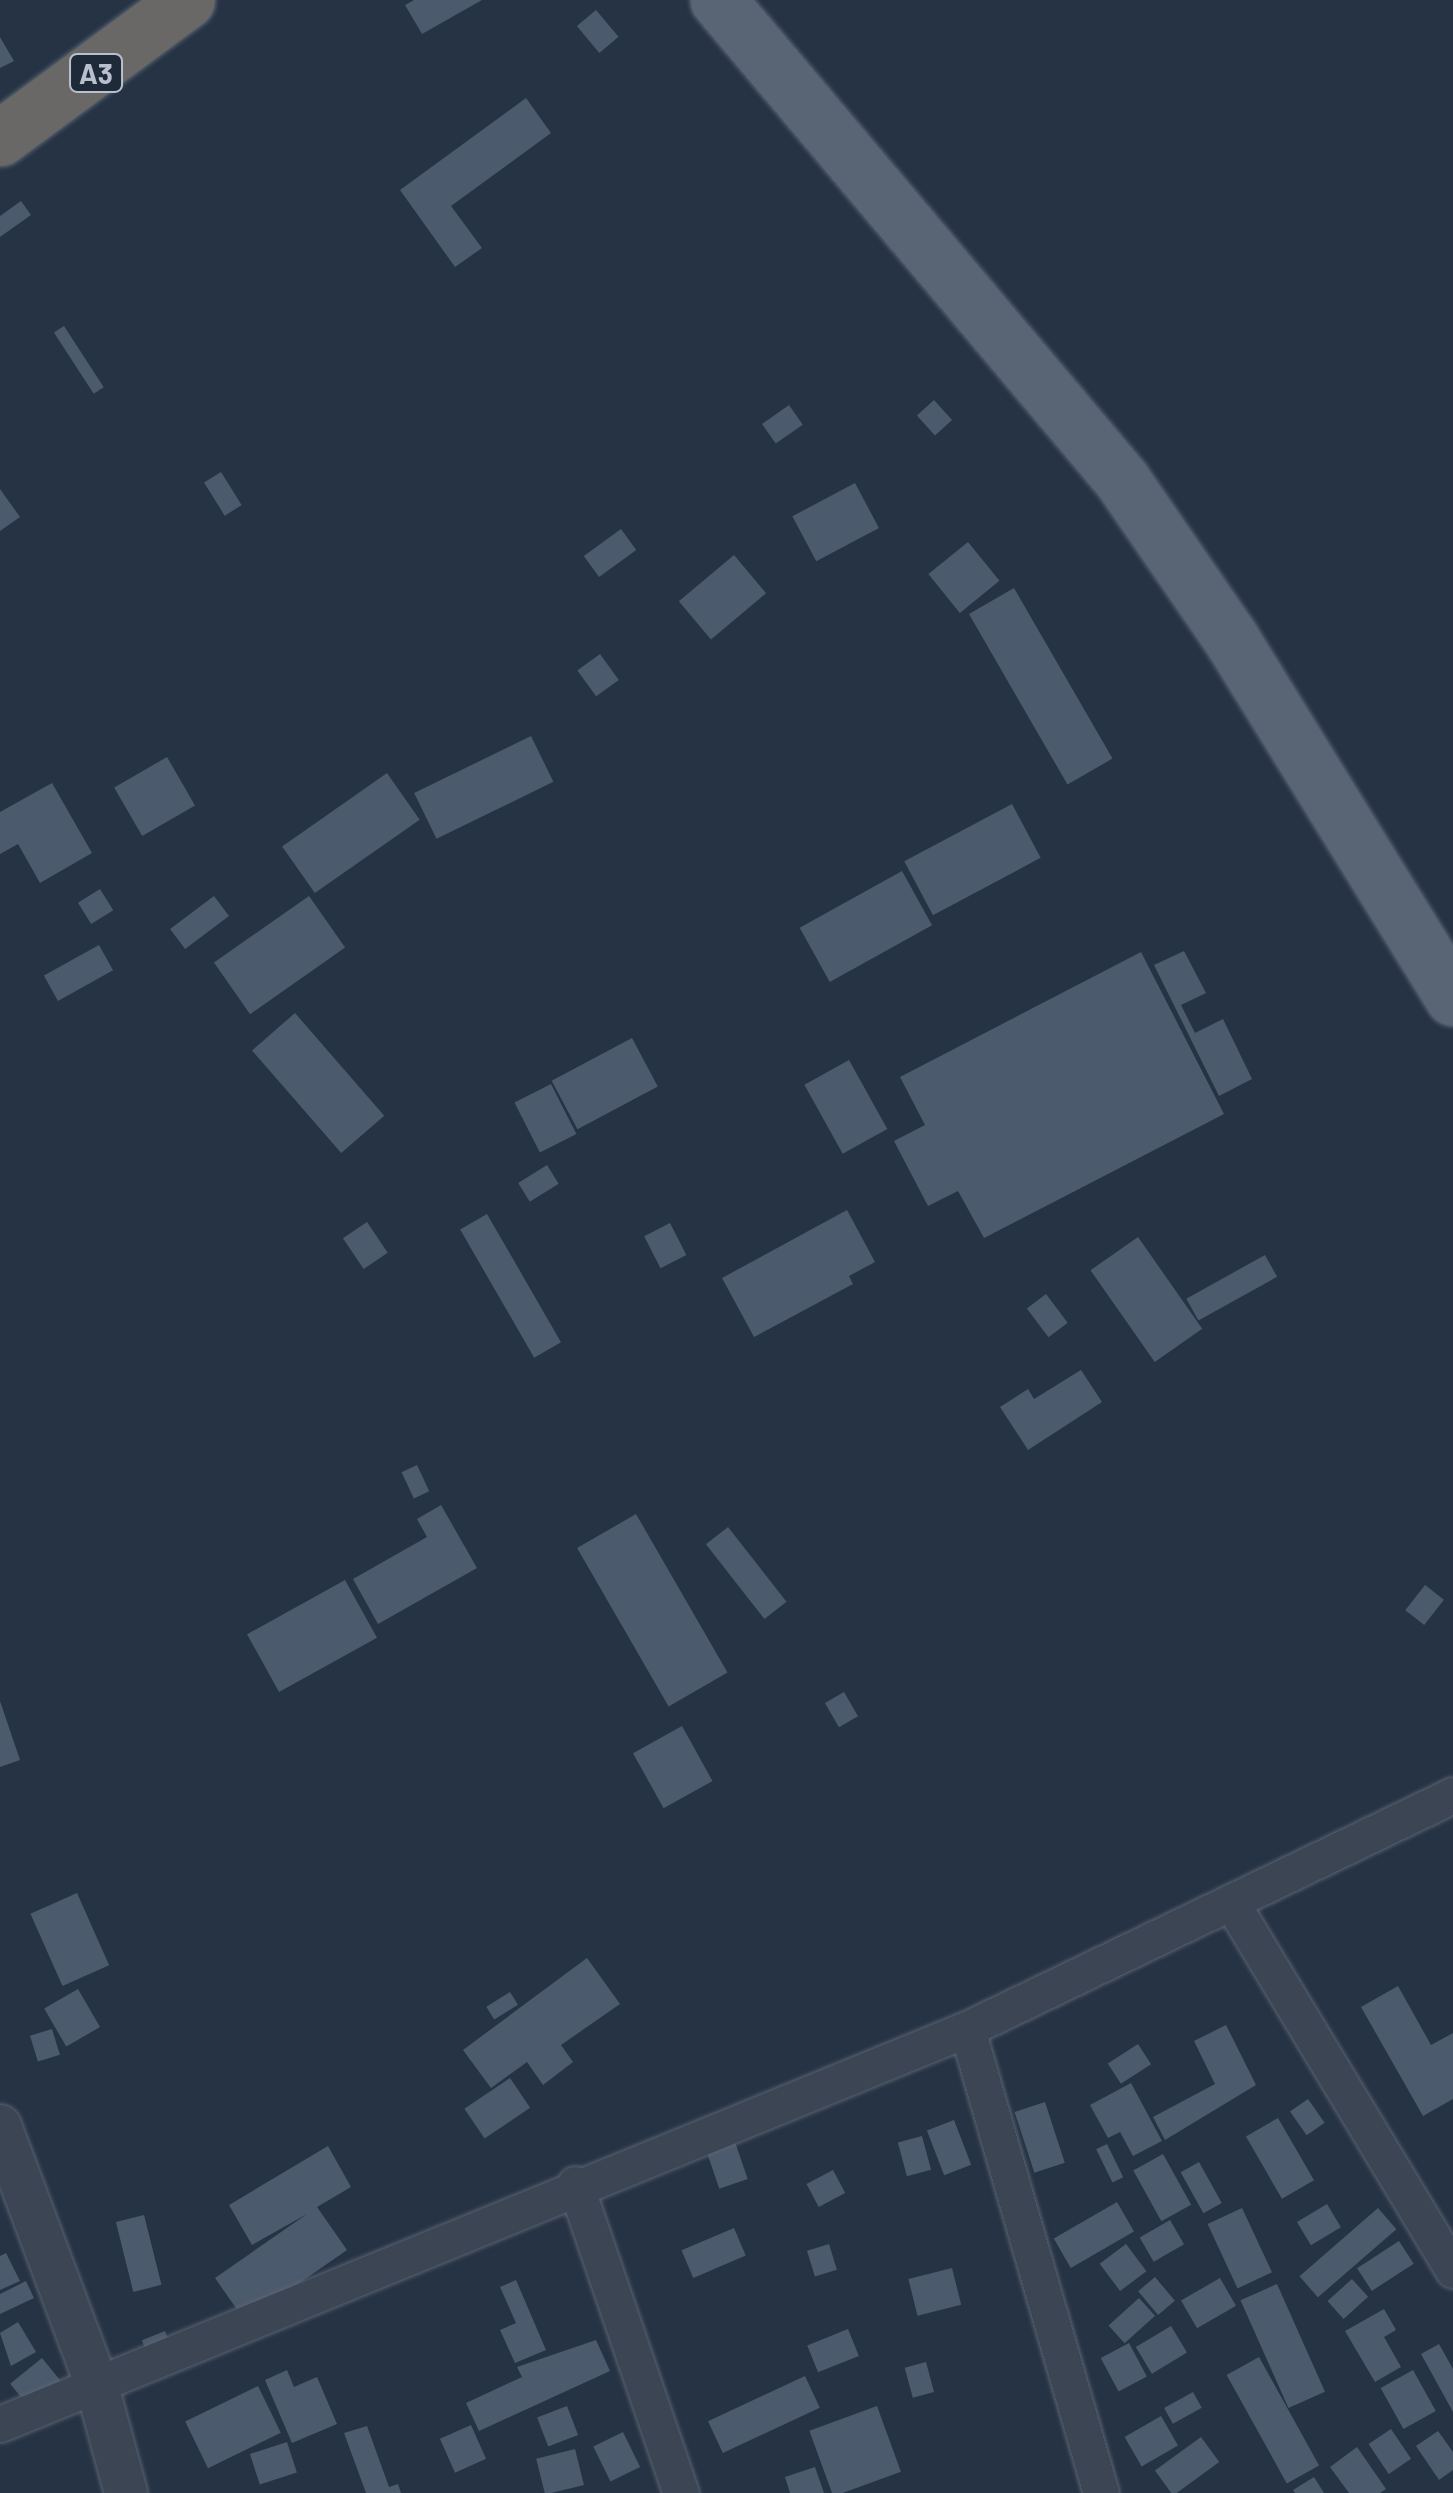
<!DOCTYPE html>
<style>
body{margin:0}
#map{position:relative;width:1453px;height:2493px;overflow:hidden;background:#263344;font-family:Barlow,sans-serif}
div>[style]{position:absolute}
.building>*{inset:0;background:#4c5a6d;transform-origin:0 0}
.roads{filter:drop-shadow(0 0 2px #596371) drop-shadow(0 0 2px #596371)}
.minor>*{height:35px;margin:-17.5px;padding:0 17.5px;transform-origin:17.5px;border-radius:17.5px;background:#3b4554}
.tertiary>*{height:42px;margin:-21px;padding:0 21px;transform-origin:21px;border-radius:21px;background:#3b4554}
.primary>*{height:55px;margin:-27.5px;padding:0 27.5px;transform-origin:27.5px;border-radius:27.5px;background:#596474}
.trunk>*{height:55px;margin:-27.5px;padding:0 27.5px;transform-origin:27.5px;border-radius:27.5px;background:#6a6866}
span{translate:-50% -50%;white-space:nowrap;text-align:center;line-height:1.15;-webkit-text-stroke:10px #1f2a39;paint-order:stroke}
.shield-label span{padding:2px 8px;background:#1f2a39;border:2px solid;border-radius:8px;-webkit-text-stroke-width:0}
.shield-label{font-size:28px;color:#b8c0cd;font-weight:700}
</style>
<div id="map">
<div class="building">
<div style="clip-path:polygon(414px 0,482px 0,422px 34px,405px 5px)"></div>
<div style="left:596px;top:10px;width:35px;height:25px;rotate:50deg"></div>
<div style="clip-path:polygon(0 37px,14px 61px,0 68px)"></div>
<div style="clip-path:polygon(526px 98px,551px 133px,451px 206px,482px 248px,455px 267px,400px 190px)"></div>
<div style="clip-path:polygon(21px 201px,31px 215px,0 237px,0 216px)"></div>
<div style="left:64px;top:326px;width:73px;height:12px;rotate:57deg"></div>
<div style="left:934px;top:400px;width:27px;height:23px;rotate:48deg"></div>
<div style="left:789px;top:405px;width:24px;height:33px;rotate:55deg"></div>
<div style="left:221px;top:472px;width:39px;height:20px;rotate:58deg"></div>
<div style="left:855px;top:483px;width:51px;height:71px;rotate:62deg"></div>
<div style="clip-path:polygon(0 489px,20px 517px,0 531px)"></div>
<div style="left:621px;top:529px;width:26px;height:46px;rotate:54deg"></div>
<div style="left:968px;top:542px;width:50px;height:51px;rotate:51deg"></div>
<div style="left:734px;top:555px;width:50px;height:72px;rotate:50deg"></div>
<div style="left:1014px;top:588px;width:197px;height:52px;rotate:60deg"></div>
<div style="left:600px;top:654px;width:32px;height:28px;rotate:54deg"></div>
<div style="left:531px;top:736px;width:51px;height:130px;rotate:64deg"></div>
<div style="left:167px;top:757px;width:56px;height:61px;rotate:60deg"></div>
<div style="left:387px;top:773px;width:57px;height:128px;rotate:55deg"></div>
<div style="clip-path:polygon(52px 783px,92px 853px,40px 883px,18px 844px,0 854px,0 812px)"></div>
<div style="left:1012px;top:804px;width:61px;height:122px;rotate:62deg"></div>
<div style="left:902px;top:871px;width:62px;height:117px;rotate:61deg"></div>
<div style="left:100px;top:889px;width:25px;height:26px;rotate:58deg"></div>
<div style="left:214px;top:896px;width:25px;height:55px;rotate:53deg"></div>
<div style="left:309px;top:896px;width:63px;height:116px;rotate:55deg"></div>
<div style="left:99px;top:945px;width:29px;height:63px;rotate:61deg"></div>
<div style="clip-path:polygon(1184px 951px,1206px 993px,1181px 1005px,1195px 1033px,1223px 1019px,1252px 1079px,1219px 1096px,1154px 965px)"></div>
<div style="clip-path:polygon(1141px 952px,1224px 1114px,984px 1238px,958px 1191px,928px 1206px,894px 1141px,925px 1125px,900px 1077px)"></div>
<div style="left:295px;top:1013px;width:136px;height:57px;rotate:49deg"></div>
<div style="left:632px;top:1038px;width:55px;height:91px;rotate:62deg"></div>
<div style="left:849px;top:1060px;width:79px;height:51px;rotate:61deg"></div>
<div style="left:551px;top:1084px;width:56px;height:41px;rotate:63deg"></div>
<div style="left:547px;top:1165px;width:22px;height:34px;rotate:58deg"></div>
<div style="clip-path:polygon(847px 1210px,875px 1262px,849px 1276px,853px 1284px,754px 1337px,722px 1278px)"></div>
<div style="left:487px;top:1214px;width:148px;height:31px;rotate:60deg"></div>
<div style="left:367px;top:1222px;width:37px;height:29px;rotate:56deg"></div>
<div style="left:670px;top:1223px;width:36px;height:29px;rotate:63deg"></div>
<div style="left:1138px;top:1237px;width:112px;height:58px;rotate:55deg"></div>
<div style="left:1265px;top:1255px;width:25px;height:90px;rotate:61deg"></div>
<div style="left:1046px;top:1294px;width:36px;height:24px;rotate:53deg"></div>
<div style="clip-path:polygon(1081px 1370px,1102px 1402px,1028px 1450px,1000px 1407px,1028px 1389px,1034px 1399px)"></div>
<div style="left:417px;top:1465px;width:29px;height:17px;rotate:65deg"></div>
<div style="clip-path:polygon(441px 1505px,477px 1568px,378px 1624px,353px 1579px,427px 1537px,417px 1519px)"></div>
<div style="left:636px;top:1514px;width:183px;height:68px;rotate:60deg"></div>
<div style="left:728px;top:1527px;width:95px;height:28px;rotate:52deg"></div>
<div style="left:345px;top:1580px;width:66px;height:112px;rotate:61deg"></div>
<div style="left:1425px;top:1585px;width:24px;height:32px;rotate:38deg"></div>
<div style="left:844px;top:1692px;width:28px;height:22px;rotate:60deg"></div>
<div style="clip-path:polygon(0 1701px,20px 1760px,0 1767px)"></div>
<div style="left:682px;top:1726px;width:63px;height:56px;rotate:61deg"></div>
<div style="left:77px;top:1893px;width:79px;height:51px;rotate:66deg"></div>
<div style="clip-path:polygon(587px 1958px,620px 2004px,561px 2045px,573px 2062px,543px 2085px,527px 2062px,491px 2088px,463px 2050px)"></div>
<div style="clip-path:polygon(1398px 1986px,1431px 2045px,1453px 2033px,1453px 2099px,1423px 2116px,1361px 2007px)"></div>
<div style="left:78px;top:1989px;width:44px;height:39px;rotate:60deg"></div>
<div style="left:510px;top:1992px;width:15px;height:28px;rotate:58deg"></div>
<div style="clip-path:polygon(1226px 2025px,1256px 2085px,1165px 2140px,1153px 2117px,1215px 2084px,1194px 2041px)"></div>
<div style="left:52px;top:2029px;width:27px;height:23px;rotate:73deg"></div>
<div style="left:1138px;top:2044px;width:24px;height:36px;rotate:57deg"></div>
<div style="left:510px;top:2078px;width:36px;height:55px;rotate:56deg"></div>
<div style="clip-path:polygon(1131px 2083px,1162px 2141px,1133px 2156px,1120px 2132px,1108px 2138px,1090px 2105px)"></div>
<div style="left:1308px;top:2099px;width:29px;height:22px;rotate:55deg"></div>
<div style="left:1045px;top:2102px;width:64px;height:32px;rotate:72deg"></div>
<div style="left:1278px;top:2118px;width:72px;height:37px;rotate:60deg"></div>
<div style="left:954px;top:2120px;width:48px;height:29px;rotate:69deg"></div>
<div style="left:922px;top:2136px;width:35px;height:25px;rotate:75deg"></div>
<div style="left:735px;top:2142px;width:39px;height:30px;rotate:71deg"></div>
<div style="left:1107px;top:2144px;width:37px;height:12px;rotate:64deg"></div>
<div style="clip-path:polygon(328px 2146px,351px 2187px,317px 2207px,347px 2250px,245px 2321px,215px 2278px,307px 2214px,252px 2245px,229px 2205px)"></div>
<div style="left:1163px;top:2154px;width:58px;height:34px;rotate:61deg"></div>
<div style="left:1199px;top:2162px;width:47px;height:21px;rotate:61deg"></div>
<div style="left:833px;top:2170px;width:26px;height:30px;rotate:62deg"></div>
<div style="left:1117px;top:2202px;width:34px;height:73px;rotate:60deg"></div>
<div style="left:1327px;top:2204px;width:27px;height:35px;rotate:59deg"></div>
<div style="left:1242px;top:2208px;width:71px;height:38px;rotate:65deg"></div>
<div style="left:1378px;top:2208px;width:28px;height:104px;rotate:49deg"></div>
<div style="left:144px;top:2215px;width:72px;height:29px;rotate:76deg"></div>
<div style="left:1170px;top:2220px;width:28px;height:35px;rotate:60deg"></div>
<div style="left:734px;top:2228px;width:30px;height:57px;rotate:67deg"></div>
<div style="left:1399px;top:2241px;width:27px;height:50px;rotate:57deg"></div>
<div style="left:829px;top:2244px;width:27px;height:23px;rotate:73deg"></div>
<div style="left:1126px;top:2244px;width:34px;height:33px;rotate:53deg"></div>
<div style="clip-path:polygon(6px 2253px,20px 2281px,0 2290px,0 2256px)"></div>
<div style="left:952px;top:2268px;width:38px;height:45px;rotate:76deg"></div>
<div style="left:1155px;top:2277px;width:31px;height:22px;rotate:50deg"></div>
<div style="left:1220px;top:2278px;width:32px;height:45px;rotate:60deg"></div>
<div style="left:1352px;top:2279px;width:24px;height:33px;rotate:48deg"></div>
<div style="clip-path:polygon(516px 2280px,546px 2350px,515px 2363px,500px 2330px,516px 2323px,500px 2287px)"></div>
<div style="clip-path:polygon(26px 2281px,34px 2298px,0 2314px,0 2294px)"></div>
<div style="left:1277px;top:2284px;width:118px;height:40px;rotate:66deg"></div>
<div style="left:1139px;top:2298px;width:24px;height:41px;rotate:48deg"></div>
<div style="clip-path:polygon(1384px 2309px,1396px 2330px,1384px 2337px,1401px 2367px,1375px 2382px,1345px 2331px)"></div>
<div style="clip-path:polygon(18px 2322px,36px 2352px,11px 2366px,0 2333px)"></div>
<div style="left:1171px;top:2326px;width:31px;height:41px;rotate:59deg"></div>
<div style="left:848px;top:2329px;width:29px;height:44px;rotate:68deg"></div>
<div style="left:165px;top:2331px;width:35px;height:25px;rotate:68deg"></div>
<div style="clip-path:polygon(596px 2340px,610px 2371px,479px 2431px,466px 2403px,522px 2377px,517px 2367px)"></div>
<div style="left:1129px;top:2343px;width:38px;height:32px;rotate:62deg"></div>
<div style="clip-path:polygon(1439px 2344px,1453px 2369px,1453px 2412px,1421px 2354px)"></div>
<div style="left:1259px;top:2357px;width:124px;height:37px;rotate:61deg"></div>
<div style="left:42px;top:2358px;width:32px;height:41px;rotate:51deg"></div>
<div style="left:926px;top:2362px;width:31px;height:22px;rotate:75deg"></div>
<div style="clip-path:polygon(287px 2370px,294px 2387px,317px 2377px,337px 2424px,292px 2443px,265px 2380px)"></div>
<div style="left:1413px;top:2370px;width:47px;height:37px;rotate:61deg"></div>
<div style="left:805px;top:2376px;width:35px;height:107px;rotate:65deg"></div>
<div style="left:258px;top:2386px;width:52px;height:81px;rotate:64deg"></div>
<div style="left:1193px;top:2392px;width:18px;height:33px;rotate:61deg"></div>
<div style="left:567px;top:2406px;width:31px;height:32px;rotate:69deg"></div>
<div style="left:877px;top:2406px;width:70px;height:72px;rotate:70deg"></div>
<div style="left:1161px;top:2416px;width:34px;height:42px;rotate:60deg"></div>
<div style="left:471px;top:2425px;width:37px;height:34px;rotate:66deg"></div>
<div style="clip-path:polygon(367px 2426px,389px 2487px,398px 2484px,401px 2493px,366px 2493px,344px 2433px)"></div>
<div style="left:1391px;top:2429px;width:36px;height:27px;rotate:56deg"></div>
<div style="clip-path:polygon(1438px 2431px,1453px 2452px,1453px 2470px,1439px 2480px,1416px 2446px)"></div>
<div style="left:623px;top:2432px;width:39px;height:33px;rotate:64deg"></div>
<div style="left:1201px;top:2437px;width:31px;height:57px;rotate:54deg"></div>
<div style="left:287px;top:2442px;width:32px;height:39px;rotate:72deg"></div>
<div style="clip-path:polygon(1357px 2447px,1386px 2489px,1380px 2493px,1349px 2493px,1330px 2467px)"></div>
<div style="left:575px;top:2449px;width:37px;height:40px;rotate:76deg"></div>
<div style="clip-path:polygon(815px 2467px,824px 2493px,790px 2493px,785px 2477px)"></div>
<div style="clip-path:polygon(1314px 2477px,1324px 2493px,1295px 2493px,1293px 2490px)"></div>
</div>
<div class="roads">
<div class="minor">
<div style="left:1231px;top:1902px;width:430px;rotate:58.9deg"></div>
<div style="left:967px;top:2029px;width:483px;rotate:73.9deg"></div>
<div style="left:575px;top:2184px;width:327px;rotate:71.1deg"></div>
<div style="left:0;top:2424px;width:1045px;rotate:-22.22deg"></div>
<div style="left:967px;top:2029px;width:539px;rotate:-25.71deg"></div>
</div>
<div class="tertiary">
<div style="left:0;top:2126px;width:278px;rotate:69.5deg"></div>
<div style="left:97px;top:2386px;width:111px;rotate:74.8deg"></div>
</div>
<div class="primary">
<div style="left:718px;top:0;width:627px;rotate:49.91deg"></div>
<div style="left:1122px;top:480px;width:191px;rotate:55.5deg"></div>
<div style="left:1230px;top:637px;width:424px;rotate:58.3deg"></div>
</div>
<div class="trunk">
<div style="left:0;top:138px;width:232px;rotate:-36.4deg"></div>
</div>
</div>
<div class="shield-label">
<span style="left:96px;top:73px">A3</span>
</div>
</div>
